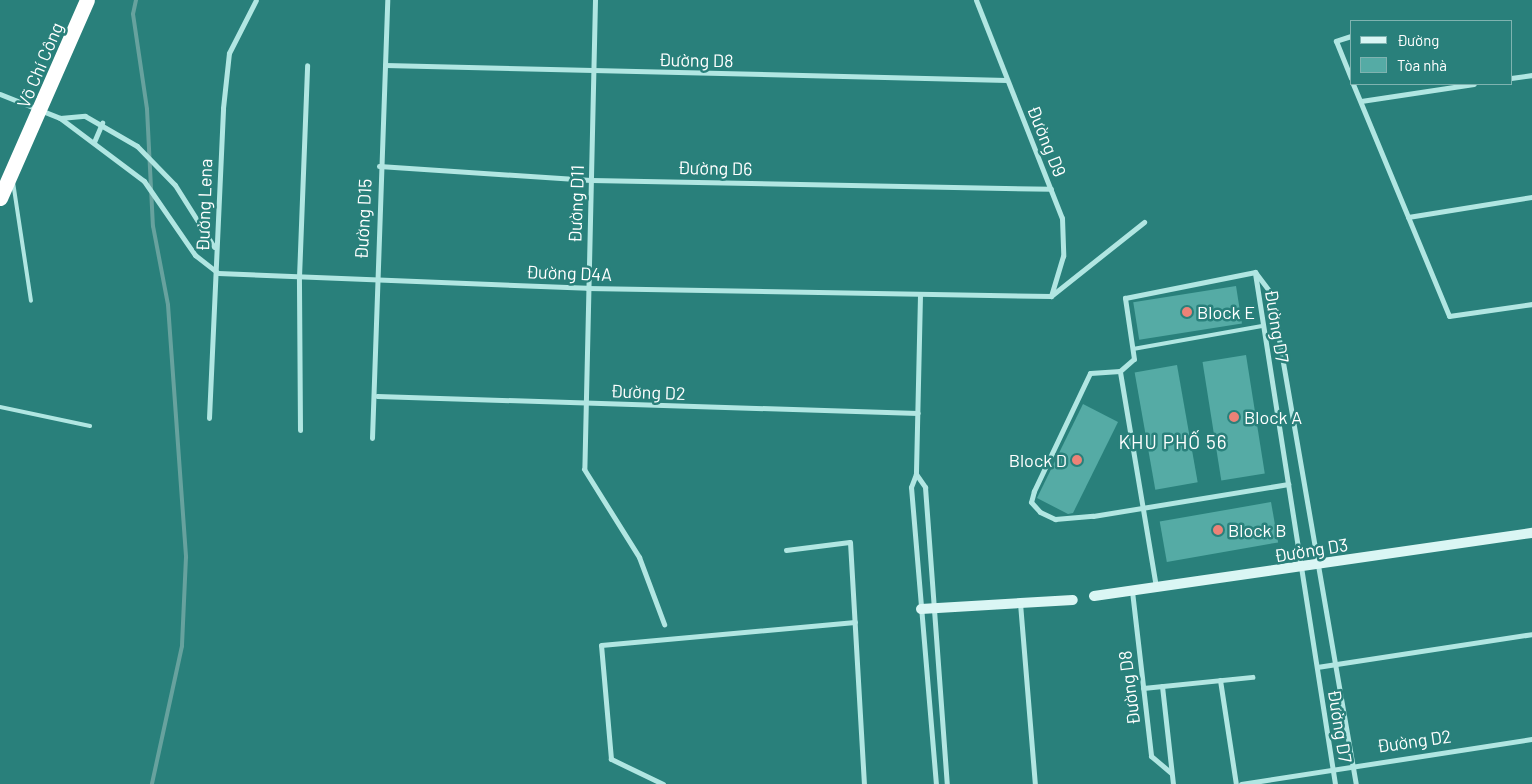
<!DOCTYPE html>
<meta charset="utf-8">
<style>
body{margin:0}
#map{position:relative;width:1532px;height:784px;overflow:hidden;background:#29807b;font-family:Barlow,sans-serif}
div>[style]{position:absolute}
.stream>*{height:4px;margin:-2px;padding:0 2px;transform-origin:2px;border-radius:2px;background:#67a29e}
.building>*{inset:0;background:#55aba5;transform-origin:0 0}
.lane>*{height:4px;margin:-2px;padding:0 2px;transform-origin:2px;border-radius:2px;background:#b1e6e2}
.street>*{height:5px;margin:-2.5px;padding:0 2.5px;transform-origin:2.5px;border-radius:2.5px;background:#b1e6e2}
.secondary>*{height:10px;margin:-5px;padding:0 5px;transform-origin:5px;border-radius:5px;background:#daf6f4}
.highway>*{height:15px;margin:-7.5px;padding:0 7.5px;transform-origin:7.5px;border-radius:7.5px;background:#fff}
.dots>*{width:14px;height:14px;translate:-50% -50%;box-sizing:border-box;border:2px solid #29807b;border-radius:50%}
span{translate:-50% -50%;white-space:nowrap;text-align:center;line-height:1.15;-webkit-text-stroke:5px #29807b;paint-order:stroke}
.street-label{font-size:18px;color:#fff}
.poi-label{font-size:18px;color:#fff}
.left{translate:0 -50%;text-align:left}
.right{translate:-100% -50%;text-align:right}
.neighbourhood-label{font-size:19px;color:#fff;letter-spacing:1px}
.legend{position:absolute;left:1350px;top:20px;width:162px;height:65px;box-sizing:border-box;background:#29807b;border:1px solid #7fb3b0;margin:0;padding:6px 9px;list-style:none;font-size:15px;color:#fff}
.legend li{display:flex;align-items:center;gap:10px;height:25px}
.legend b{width:25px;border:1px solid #7fb3b0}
</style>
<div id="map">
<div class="stream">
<div style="left:136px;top:0;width:14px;rotate:102deg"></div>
<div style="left:133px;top:14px;width:96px;rotate:81.6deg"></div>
<div style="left:147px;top:109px;width:117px;rotate:87.1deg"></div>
<div style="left:153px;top:226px;width:80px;rotate:79.2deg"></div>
<div style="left:168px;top:305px;width:253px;rotate:85.9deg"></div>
<div style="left:186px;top:557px;width:89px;rotate:92.6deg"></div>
<div style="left:182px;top:646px;width:141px;rotate:102.3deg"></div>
</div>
<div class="building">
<div style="left:1236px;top:286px;width:38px;height:104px;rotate:81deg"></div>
<div style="left:1246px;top:355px;width:120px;height:44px;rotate:81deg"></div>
<div style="left:1177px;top:365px;width:119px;height:43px;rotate:80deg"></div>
<div style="clip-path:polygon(1083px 404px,1118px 422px,1073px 513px,1068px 514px,1037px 498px)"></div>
<div style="left:1271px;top:502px;width:41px;height:113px;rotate:80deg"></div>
</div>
<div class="lane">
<div style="left:13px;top:182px;width:120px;rotate:81.4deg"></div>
<div style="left:1133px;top:349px;width:131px;rotate:-10.1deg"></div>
<div style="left:0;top:407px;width:92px;rotate:11.9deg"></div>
</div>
<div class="street">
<div style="left:595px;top:0;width:469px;rotate:91.3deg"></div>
<div style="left:584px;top:469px;width:104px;rotate:58deg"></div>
<div style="left:639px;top:557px;width:72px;rotate:69.5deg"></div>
<div style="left:976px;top:0;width:234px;rotate:68.5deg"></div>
<div style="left:1062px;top:218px;width:38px;rotate:88deg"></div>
<div style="left:1063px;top:256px;width:42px;rotate:106.7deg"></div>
<div style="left:1351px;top:36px;width:16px;rotate:162deg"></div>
<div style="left:1336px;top:41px;width:40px;rotate:68deg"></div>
<div style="left:385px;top:65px;width:622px;rotate:1.38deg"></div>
<div style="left:1511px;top:78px;width:21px;rotate:-8deg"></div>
<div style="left:1353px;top:84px;width:251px;rotate:67.5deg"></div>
<div style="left:1449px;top:316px;width:84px;rotate:-8.2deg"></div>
<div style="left:0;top:94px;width:65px;rotate:21.8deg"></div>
<div style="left:60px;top:118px;width:25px;rotate:-5deg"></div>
<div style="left:85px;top:116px;width:60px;rotate:30deg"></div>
<div style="left:137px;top:146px;width:54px;rotate:45.7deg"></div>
<div style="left:175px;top:185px;width:73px;rotate:57.8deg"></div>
<div style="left:1361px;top:101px;width:114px;rotate:-8.6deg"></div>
<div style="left:60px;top:118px;width:105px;rotate:36.9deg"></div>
<div style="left:144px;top:181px;width:90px;rotate:55.4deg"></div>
<div style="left:195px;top:255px;width:29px;rotate:38deg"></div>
<div style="left:94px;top:142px;width:21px;rotate:-67deg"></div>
<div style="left:379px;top:166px;width:212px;rotate:3.8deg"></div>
<div style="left:591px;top:180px;width:460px;rotate:1.1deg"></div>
<div style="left:1408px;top:217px;width:126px;rotate:-9.2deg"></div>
<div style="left:1255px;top:272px;width:26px;rotate:53deg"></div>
<div style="left:1271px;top:293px;width:498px;rotate:80.2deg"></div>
<div style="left:218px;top:273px;width:369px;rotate:2.3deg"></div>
<div style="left:587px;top:288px;width:464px;rotate:1deg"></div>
<div style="left:1051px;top:296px;width:119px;rotate:-38.5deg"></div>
<div style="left:1255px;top:273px;width:517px;rotate:81.1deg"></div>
<div style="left:920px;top:295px;width:179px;rotate:91.3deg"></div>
<div style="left:916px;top:474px;width:14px;rotate:111deg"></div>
<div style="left:911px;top:487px;width:298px;rotate:85.2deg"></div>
<div style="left:1120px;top:371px;width:30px;rotate:176deg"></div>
<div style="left:1090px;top:373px;width:131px;rotate:115.4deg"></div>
<div style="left:1034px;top:491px;width:11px;rotate:105deg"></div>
<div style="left:1031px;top:502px;width:13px;rotate:48deg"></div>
<div style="left:1040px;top:512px;width:17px;rotate:25deg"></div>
<div style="left:1055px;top:519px;width:38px;rotate:-5deg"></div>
<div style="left:1093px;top:516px;width:198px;rotate:-9.3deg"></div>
<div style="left:377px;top:396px;width:541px;rotate:1.8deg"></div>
<div style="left:209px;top:418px;width:310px;rotate:-87.4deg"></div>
<div style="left:223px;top:108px;width:55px;rotate:-83.8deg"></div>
<div style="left:229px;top:53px;width:59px;rotate:-63deg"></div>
<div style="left:300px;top:430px;width:153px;rotate:-90.4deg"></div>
<div style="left:299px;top:277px;width:212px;rotate:-87.8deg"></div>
<div style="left:372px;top:438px;width:438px;rotate:-88deg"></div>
<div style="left:916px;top:474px;width:16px;rotate:55deg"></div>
<div style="left:925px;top:487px;width:298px;rotate:85.8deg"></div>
<div style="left:786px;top:550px;width:64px;rotate:-7.1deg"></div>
<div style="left:850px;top:542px;width:242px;rotate:86.7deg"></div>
<div style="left:1156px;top:587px;width:219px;rotate:-99.5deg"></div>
<div style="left:1120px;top:371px;width:18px;rotate:-41deg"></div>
<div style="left:1134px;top:359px;width:62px;rotate:-98.4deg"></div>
<div style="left:1125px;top:298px;width:133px;rotate:-11.3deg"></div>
<div style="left:1132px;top:591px;width:166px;rotate:83.4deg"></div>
<div style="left:1151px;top:756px;width:26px;rotate:40deg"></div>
<div style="left:1020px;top:603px;width:182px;rotate:85.3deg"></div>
<div style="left:1317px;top:667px;width:218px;rotate:-8.7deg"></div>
<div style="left:1220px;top:680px;width:105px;rotate:81.3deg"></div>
<div style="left:1162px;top:686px;width:99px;rotate:83.6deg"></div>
<div style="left:1143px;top:688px;width:110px;rotate:-5.8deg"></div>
<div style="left:663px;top:784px;width:58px;rotate:-154.3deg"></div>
<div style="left:611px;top:759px;width:114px;rotate:-95deg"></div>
<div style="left:601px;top:645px;width:255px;rotate:-5.2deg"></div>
<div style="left:1241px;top:784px;width:294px;rotate:-8.8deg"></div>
</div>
<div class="secondary">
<div style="left:1094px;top:596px;width:443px;rotate:-8.2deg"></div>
<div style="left:921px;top:609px;width:152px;rotate:-3.4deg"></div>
</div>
<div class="highway">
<div style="left:0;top:198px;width:216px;rotate:-66.3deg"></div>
</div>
<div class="dots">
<div style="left:1187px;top:312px;background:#ed8277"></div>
<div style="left:1234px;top:417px;background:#ed8277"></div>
<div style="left:1077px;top:460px;background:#ed8277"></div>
<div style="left:1218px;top:530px;background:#ed8277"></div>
</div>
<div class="street-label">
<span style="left:696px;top:60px;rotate:1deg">Đường D8</span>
<span style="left:40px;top:65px;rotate:-67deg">Võ Chí Công</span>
<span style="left:1047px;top:141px;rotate:68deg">Đường D9</span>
<span style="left:715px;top:168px;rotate:1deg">Đường D6</span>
<span style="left:576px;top:204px;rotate:-88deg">Đường D11</span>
<span style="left:204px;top:205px;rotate:-88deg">Đường Lena</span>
<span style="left:363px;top:219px;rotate:-87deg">Đường D15</span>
<span style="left:569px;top:273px;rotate:2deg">Đường D4A</span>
<span style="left:1277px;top:326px;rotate:81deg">Đường D7</span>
<span style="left:648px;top:392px;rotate:2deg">Đường D2</span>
<span style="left:1311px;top:550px;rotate:-9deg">Đường D3</span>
<span style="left:1129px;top:688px;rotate:-97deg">Đường D8</span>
<span style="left:1340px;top:726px;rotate:81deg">Đường D7</span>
<span style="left:1414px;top:741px;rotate:-8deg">Đường D2</span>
</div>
<div class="poi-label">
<span class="left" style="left:1197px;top:312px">Block E</span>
<span class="left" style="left:1244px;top:417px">Block A</span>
<span class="right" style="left:1067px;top:460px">Block D</span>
<span class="left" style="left:1228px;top:530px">Block B</span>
</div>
<div class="neighbourhood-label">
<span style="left:1173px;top:442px">KHU PHỐ 56</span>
</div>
<ul class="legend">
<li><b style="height:6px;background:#daf6f4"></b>Đường</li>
<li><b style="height:14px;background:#55aba5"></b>Tòa nhà</li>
</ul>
</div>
